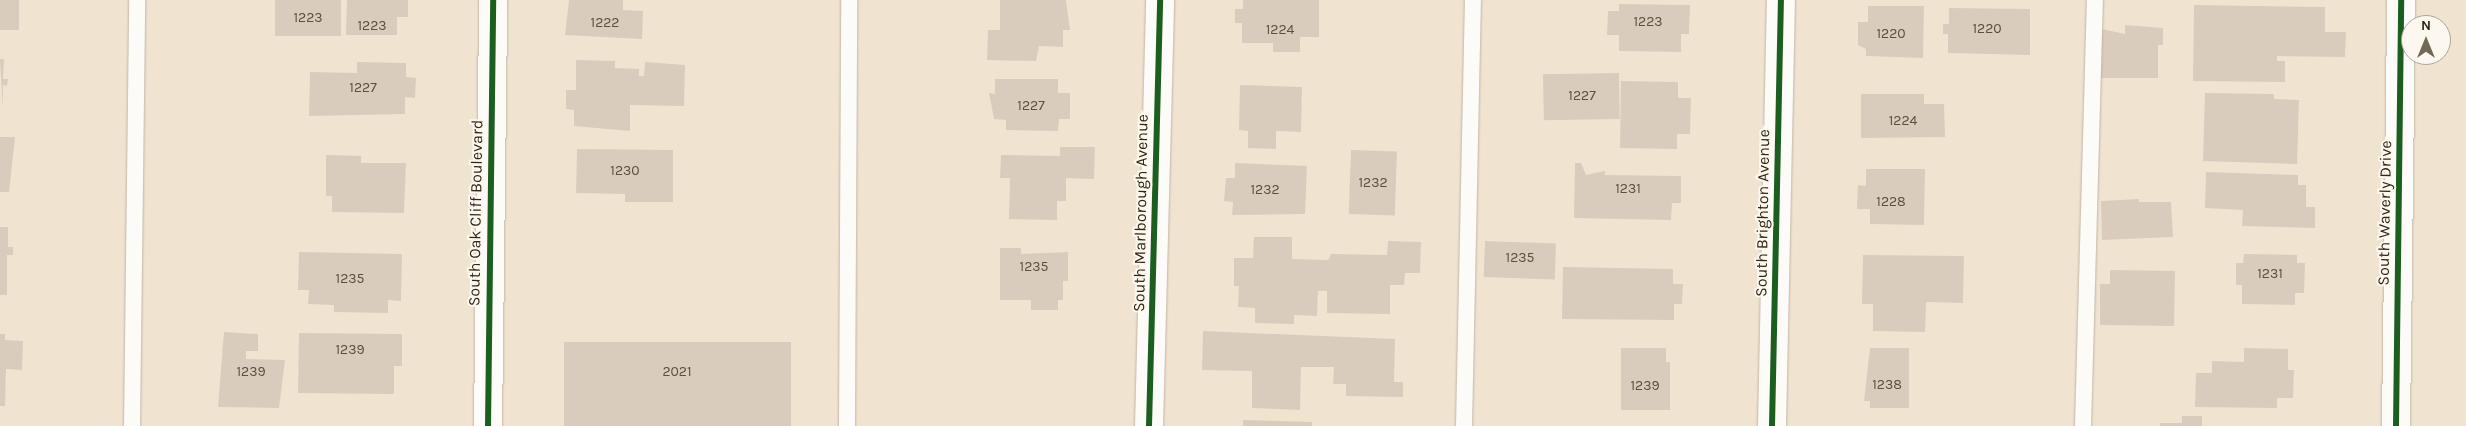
<!DOCTYPE html>
<style>
body{margin:0}
#map{position:relative;width:2466px;height:426px;overflow:hidden;background:#f0e4d1;font-family:Karla,sans-serif}
div>[style]{position:absolute}
.building>*{inset:0;background:#d9ccbd;transform-origin:0 0}
.roads{filter:drop-shadow(0 0 1px #c0b6a6) drop-shadow(0 0 1px #c0b6a6)}
.lane>*{height:16px;margin:-8px;padding:0 8px;transform-origin:8px;border-radius:8px;background:#fdfbf8}
.street>*{height:28px;margin:-14px;padding:0 14px;transform-origin:14px;border-radius:14px;background:#fdfbf8}
.cycleway>*{height:6px;margin:-3px;padding:0 3px;transform-origin:3px;border-radius:3px;background:#1b5e20}
span{translate:-50% -50%;white-space:nowrap;text-align:center;line-height:1.15;-webkit-text-stroke:4px #fdf8ef;paint-order:stroke}
.number-label{font-size:14px;color:#5b5040}
.number-label span{-webkit-text-stroke-width:0}
.street-label{font-size:16px;color:#2f2514}
.north{position:absolute;left:2401px;top:15px;width:50px;height:50px;box-sizing:border-box;background:#fdf8ef;border:1px solid #aba497;border-radius:50%;rotate:0deg;font-size:14px;font-weight:700;line-height:20px;text-align:center;color:#2f2514}
.north::after{content:'';display:block;margin:auto;width:18px;height:22px;background:#736856;clip-path:polygon(50% 0,100% 100%,50% 72%,0 100%)}
</style>
<div id="map">
<div class="building">
<div style="left:0;top:0;width:19px;height:30px"></div>
<div style="left:275px;top:0;width:66px;height:36px"></div>
<div style="clip-path:polygon(347px 0,408px 0,408px 17px,397px 17px,397px 35px,346px 35px)"></div>
<div style="clip-path:polygon(569px 0,623px 0,623px 10px,643px 11px,642px 39px,565px 35px)"></div>
<div style="clip-path:polygon(1000px 0,1066px 0,1070px 30px,1063px 30px,1063px 47px,1039px 46px,1036px 61px,987px 60px,988px 30px,1000px 30px)"></div>
<div style="clip-path:polygon(1243px 0,1319px 0,1319px 37px,1300px 37px,1300px 52px,1273px 52px,1273px 43px,1242px 43px,1242px 23px,1235px 23px,1235px 9px,1243px 9px)"></div>
<div style="clip-path:polygon(1619px 4px,1690px 5px,1689px 34px,1681px 34px,1681px 52px,1619px 51px,1619px 35px,1607px 35px,1608px 11px,1619px 11px)"></div>
<div style="clip-path:polygon(2194px 5px,2325px 7px,2325px 32px,2346px 32px,2345px 57px,2277px 56px,2277px 61px,2285px 61px,2285px 82px,2193px 81px)"></div>
<div style="clip-path:polygon(1868px 6px,1924px 6px,1923px 58px,1866px 56px,1866px 49px,1858px 45px,1858px 22px,1868px 22px)"></div>
<div style="clip-path:polygon(1949px 8px,2030px 9px,2030px 55px,1948px 53px,1948px 34px,1943px 34px,1943px 24px,1949px 24px)"></div>
<div style="clip-path:polygon(2125px 25px,2163px 28px,2163px 45px,2158px 45px,2158px 78px,2096px 78px,2102px 29px,2125px 34px)"></div>
<div style="clip-path:polygon(0 59px,4px 59px,3px 79px,8px 79px,7px 86px,3px 85px,3px 110px)"></div>
<div style="clip-path:polygon(576px 60px,615px 61px,615px 68px,639px 69px,639px 76px,644px 76px,645px 62px,685px 65px,684px 106px,630px 105px,630px 131px,574px 126px,574px 110px,566px 109px,566px 90px,576px 90px)"></div>
<div style="clip-path:polygon(357px 62px,406px 63px,406px 77px,416px 78px,415px 98px,405px 97px,405px 114px,309px 116px,310px 72px,357px 73px)"></div>
<div style="left:1619px;top:73px;width:46px;height:76px;rotate:89deg"></div>
<div style="clip-path:polygon(995px 79px,1058px 79px,1058px 93px,1070px 93px,1070px 119px,1059px 119px,1058px 131px,1006px 130px,1006px 120px,994px 119px,989px 93px,995px 94px)"></div>
<div style="clip-path:polygon(1621px 81px,1678px 82px,1678px 98px,1691px 98px,1690px 134px,1677px 134px,1677px 149px,1620px 148px)"></div>
<div style="clip-path:polygon(1240px 85px,1302px 87px,1301px 132px,1276px 131px,1276px 149px,1248px 148px,1248px 131px,1239px 130px)"></div>
<div style="clip-path:polygon(2205px 93px,2274px 94px,2274px 99px,2299px 100px,2297px 164px,2203px 161px)"></div>
<div style="clip-path:polygon(1861px 94px,1924px 94px,1924px 104px,1944px 104px,1945px 137px,1861px 138px)"></div>
<div style="clip-path:polygon(0 137px,15px 137px,9px 192px,0 192px)"></div>
<div style="clip-path:polygon(1060px 147px,1095px 147px,1094px 179px,1066px 178px,1066px 201px,1057px 201px,1057px 220px,1009px 219px,1010px 178px,1000px 178px,1001px 155px,1060px 156px)"></div>
<div style="clip-path:polygon(577px 149px,673px 150px,673px 202px,625px 202px,625px 194px,576px 193px)"></div>
<div style="left:1351px;top:150px;width:46px;height:64px;rotate:2deg"></div>
<div style="clip-path:polygon(326px 155px,361px 156px,361px 163px,406px 163px,404px 213px,332px 212px,332px 196px,326px 196px)"></div>
<div style="clip-path:polygon(1235px 163px,1307px 166px,1305px 214px,1232px 215px,1233px 202px,1224px 201px,1226px 178px,1235px 178px)"></div>
<div style="clip-path:polygon(1575px 163px,1581px 163px,1586px 175px,1605px 171px,1605px 175px,1681px 176px,1681px 203px,1672px 203px,1671px 220px,1574px 218px)"></div>
<div style="clip-path:polygon(1866px 169px,1925px 169px,1924px 225px,1870px 224px,1870px 209px,1857px 209px,1858px 185px,1866px 186px)"></div>
<div style="clip-path:polygon(2206px 172px,2298px 175px,2298px 185px,2306px 185px,2306px 207px,2315px 207px,2315px 228px,2242px 226px,2243px 210px,2205px 208px)"></div>
<div style="clip-path:polygon(2139px 199px,2139px 202px,2171px 202px,2173px 237px,2102px 240px,2101px 201px)"></div>
<div style="clip-path:polygon(0 227px,8px 227px,8px 247px,13px 247px,13px 255px,7px 255px,7px 295px,0 295px)"></div>
<div style="clip-path:polygon(1254px 237px,1292px 237px,1292px 259px,1328px 260px,1331px 254px,1387px 255px,1388px 241px,1421px 242px,1420px 273px,1405px 273px,1404px 285px,1390px 285px,1390px 314px,1327px 313px,1327px 291px,1318px 291px,1317px 316px,1294px 315px,1294px 324px,1255px 323px,1255px 308px,1238px 307px,1239px 286px,1234px 286px,1234px 258px,1253px 258px)"></div>
<div style="left:1485px;top:241px;width:71px;height:36px;rotate:2deg"></div>
<div style="clip-path:polygon(1000px 248px,1021px 248px,1021px 254px,1068px 252px,1068px 281px,1063px 281px,1063px 300px,1058px 300px,1058px 310px,1031px 310px,1031px 300px,1000px 300px)"></div>
<div style="clip-path:polygon(299px 252px,402px 254px,401px 301px,388px 300px,388px 313px,334px 312px,334px 305px,308px 304px,309px 290px,298px 290px)"></div>
<div style="clip-path:polygon(2244px 254px,2297px 255px,2297px 263px,2305px 263px,2304px 293px,2295px 293px,2295px 305px,2242px 304px,2242px 285px,2236px 285px,2236px 263px,2243px 263px)"></div>
<div style="clip-path:polygon(1863px 255px,1964px 256px,1963px 303px,1926px 302px,1925px 332px,1873px 331px,1873px 304px,1862px 304px)"></div>
<div style="clip-path:polygon(1563px 267px,1673px 269px,1673px 284px,1683px 284px,1682px 304px,1674px 304px,1674px 320px,1562px 319px)"></div>
<div style="clip-path:polygon(2110px 270px,2175px 271px,2174px 326px,2100px 325px,2100px 284px,2110px 284px)"></div>
<div style="clip-path:polygon(1203px 331px,1395px 339px,1394px 382px,1403px 382px,1403px 397px,1346px 396px,1346px 384px,1333px 384px,1334px 367px,1301px 367px,1300px 410px,1252px 408px,1252px 371px,1202px 370px)"></div>
<div style="clip-path:polygon(224px 332px,258px 334px,258px 351px,246px 351px,246px 359px,285px 360px,279px 408px,218px 407px)"></div>
<div style="clip-path:polygon(299px 333px,402px 334px,402px 366px,394px 366px,394px 394px,298px 393px)"></div>
<div style="clip-path:polygon(0 334px,5px 334px,5px 340px,23px 341px,22px 370px,6px 369px,5px 406px,0 406px)"></div>
<div style="left:791px;top:342px;width:84px;height:227px;rotate:90deg"></div>
<div style="clip-path:polygon(1621px 348px,1666px 348px,1666px 362px,1670px 362px,1670px 410px,1621px 410px)"></div>
<div style="clip-path:polygon(1870px 348px,1909px 348px,1909px 408px,1870px 408px,1870px 401px,1864px 401px)"></div>
<div style="clip-path:polygon(2244px 348px,2288px 349px,2288px 370px,2294px 370px,2293px 398px,2277px 398px,2277px 408px,2195px 407px,2196px 373px,2212px 373px,2212px 361px,2244px 362px)"></div>
<div style="clip-path:polygon(2182px 416px,2202px 416px,2202px 426px,2160px 426px,2160px 423px,2182px 423px)"></div>
<div style="clip-path:polygon(1243px 420px,1312px 422px,1312px 426px,1243px 426px)"></div>
</div>
<div class="roads">
<div class="lane">
<div style="left:132px;top:426px;width:426px;rotate:-89.3deg"></div>
<div style="left:847px;top:426px;width:426px;rotate:-89.7deg"></div>
<div style="left:1464px;top:426px;width:426px;rotate:-88.8deg"></div>
<div style="left:2083px;top:426px;width:426px;rotate:-88.4deg"></div>
</div>
<div class="street">
<div style="left:488px;top:426px;width:426px;rotate:-89.3deg"></div>
<div style="left:1149px;top:426px;width:426px;rotate:-88.5deg"></div>
<div style="left:1772px;top:426px;width:426px;rotate:-88.8deg"></div>
<div style="left:2396px;top:426px;width:426px;rotate:-89.3deg"></div>
</div>
</div>
<div class="cycleway">
<div style="left:488px;top:426px;width:426px;rotate:-89.3deg"></div>
<div style="left:1149px;top:426px;width:426px;rotate:-88.5deg"></div>
<div style="left:1772px;top:426px;width:426px;rotate:-88.8deg"></div>
<div style="left:2396px;top:426px;width:426px;rotate:-89.3deg"></div>
</div>
<div class="number-label">
<span style="left:308px;top:18px">1223</span>
<span style="left:1648px;top:22px">1223</span>
<span style="left:605px;top:23px">1222</span>
<span style="left:372px;top:26px">1223</span>
<span style="left:1987px;top:29px">1220</span>
<span style="left:1280px;top:30px">1224</span>
<span style="left:1891px;top:34px">1220</span>
<span style="left:363px;top:88px">1227</span>
<span style="left:1582px;top:96px">1227</span>
<span style="left:1031px;top:106px">1227</span>
<span style="left:1903px;top:121px">1224</span>
<span style="left:625px;top:171px">1230</span>
<span style="left:1373px;top:183px">1232</span>
<span style="left:1628px;top:189px">1231</span>
<span style="left:1265px;top:190px">1232</span>
<span style="left:1891px;top:202px">1228</span>
<span style="left:1520px;top:258px">1235</span>
<span style="left:1034px;top:267px">1235</span>
<span style="left:2270px;top:274px">1231</span>
<span style="left:350px;top:279px">1235</span>
<span style="left:350px;top:350px">1239</span>
<span style="left:251px;top:372px">1239</span>
<span style="left:677px;top:372px">2021</span>
<span style="left:1887px;top:385px">1238</span>
<span style="left:1645px;top:386px">1239</span>
</div>
<div class="street-label">
<span style="left:476px;top:213px;rotate:-89deg">South Oak Cliff Boulevard</span>
<span style="left:1141px;top:213px;rotate:-89deg">South Marlborough Avenue</span>
<span style="left:1763px;top:213px;rotate:-89deg">South Brighton Avenue</span>
<span style="left:2385px;top:213px;rotate:-89deg">South Waverly Drive</span>
</div>
<div class="north">N</div>
</div>
